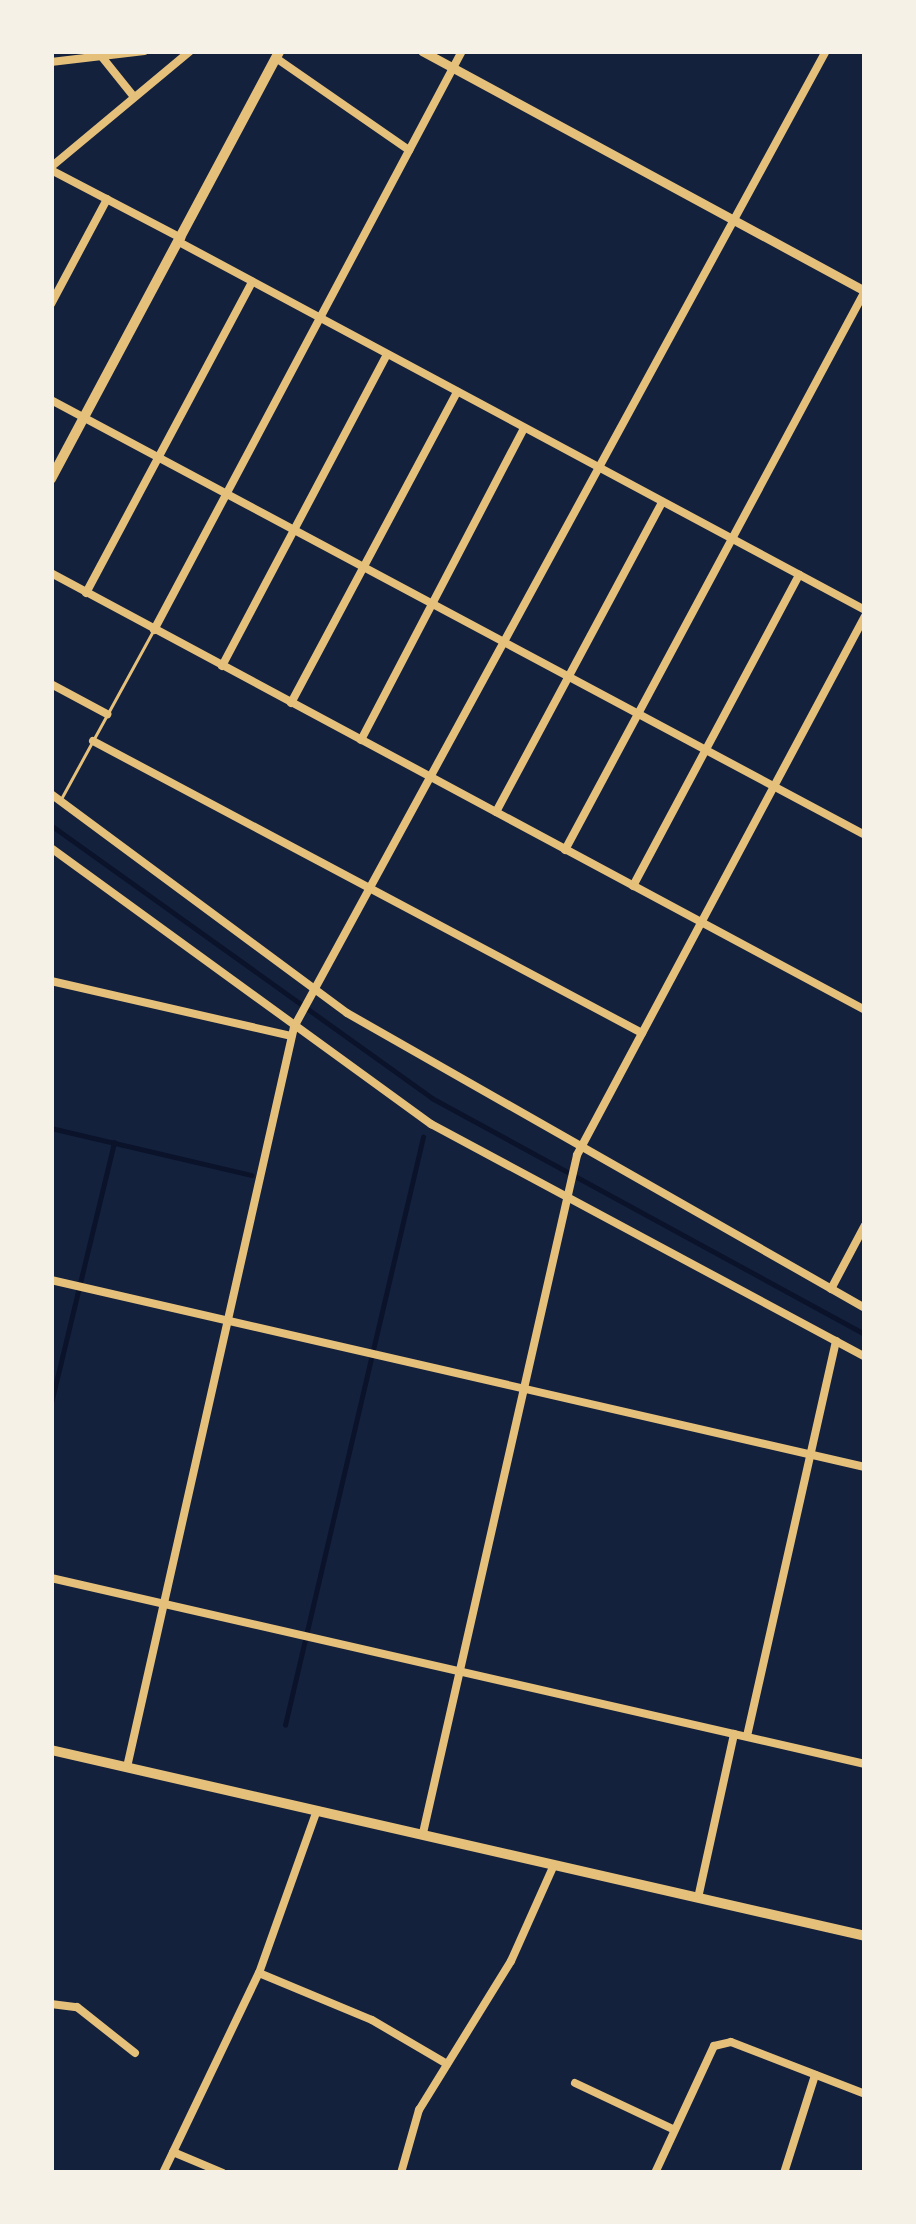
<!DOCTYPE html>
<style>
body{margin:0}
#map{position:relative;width:916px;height:2224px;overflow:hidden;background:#14213d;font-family:"Alegreya Sans",sans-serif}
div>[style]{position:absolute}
.stream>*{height:4.5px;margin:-2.25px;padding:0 2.25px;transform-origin:2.25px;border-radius:2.25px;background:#0b132b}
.service>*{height:3px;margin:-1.5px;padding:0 1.5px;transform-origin:1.5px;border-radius:1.5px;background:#e5c07b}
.minor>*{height:8px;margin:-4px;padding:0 4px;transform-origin:4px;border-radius:4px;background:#e5c07b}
.tertiary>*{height:9px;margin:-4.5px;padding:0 4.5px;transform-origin:4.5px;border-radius:4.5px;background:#e5c07b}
.secondary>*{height:10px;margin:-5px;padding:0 5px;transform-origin:5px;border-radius:5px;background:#e5c07b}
span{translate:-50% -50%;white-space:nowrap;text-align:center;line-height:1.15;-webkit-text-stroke:12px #f6f1e7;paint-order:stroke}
.frame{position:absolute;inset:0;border:54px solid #f6f1e7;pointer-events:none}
</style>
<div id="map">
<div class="stream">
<div style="left:864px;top:51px;width:1px;rotate:45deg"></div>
<div style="left:51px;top:825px;width:469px;rotate:35.6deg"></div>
<div style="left:432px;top:1098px;width:493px;rotate:28.6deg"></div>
<div style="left:51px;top:1128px;width:206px;rotate:13.2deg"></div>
<div style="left:51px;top:1403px;width:268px;rotate:-76.4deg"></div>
<div style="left:285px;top:1725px;width:604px;rotate:-76.79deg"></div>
</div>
<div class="service">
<div style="left:62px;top:797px;width:189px;rotate:-61.3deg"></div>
</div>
<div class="minor">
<div style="left:102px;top:57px;width:51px;rotate:51.3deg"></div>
<div style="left:276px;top:58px;width:162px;rotate:34.7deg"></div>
<div style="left:51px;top:62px;width:94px;rotate:-6.7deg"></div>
<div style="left:51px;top:167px;width:181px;rotate:-39.8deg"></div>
<div style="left:51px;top:170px;width:147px;rotate:27.6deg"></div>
<div style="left:179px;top:242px;width:778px;rotate:28.21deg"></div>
<div style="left:51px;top:304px;width:119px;rotate:-61.9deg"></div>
<div style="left:51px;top:400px;width:923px;rotate:28.12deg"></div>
<div style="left:51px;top:573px;width:924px;rotate:28.23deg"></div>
<div style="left:86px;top:593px;width:353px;rotate:-61.9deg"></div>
<div style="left:154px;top:630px;width:656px;rotate:-61.99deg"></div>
<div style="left:222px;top:666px;width:352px;rotate:-62.1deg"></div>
<div style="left:51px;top:684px;width:64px;rotate:28.2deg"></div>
<div style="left:291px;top:703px;width:353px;rotate:-61.9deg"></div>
<div style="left:361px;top:740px;width:352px;rotate:-62.4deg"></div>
<div style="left:93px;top:741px;width:622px;rotate:28.01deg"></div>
<div style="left:51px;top:794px;width:368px;rotate:36.5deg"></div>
<div style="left:347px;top:1013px;width:596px;rotate:29.66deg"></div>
<div style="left:496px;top:812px;width:352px;rotate:-61.8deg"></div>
<div style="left:51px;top:848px;width:470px;rotate:36deg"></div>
<div style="left:431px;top:1124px;width:493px;rotate:28.2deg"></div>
<div style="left:565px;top:850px;width:634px;rotate:-61.78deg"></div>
<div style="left:633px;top:886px;width:353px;rotate:-61.9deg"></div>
<div style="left:51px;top:981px;width:246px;rotate:12.9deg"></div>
<div style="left:51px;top:1280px;width:835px;rotate:12.94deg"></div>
<div style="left:831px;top:1289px;width:72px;rotate:-62deg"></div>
<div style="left:51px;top:1578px;width:835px;rotate:12.87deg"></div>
<div style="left:747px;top:1736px;width:405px;rotate:-77.3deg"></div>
<div style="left:127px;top:1767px;width:759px;rotate:-77.28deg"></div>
<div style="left:294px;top:1027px;width:1112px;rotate:-61.41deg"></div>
<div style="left:423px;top:1833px;width:695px;rotate:-77.2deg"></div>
<div style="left:577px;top:1155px;width:611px;rotate:-61.88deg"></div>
<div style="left:698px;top:1898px;width:168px;rotate:-77.6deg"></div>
<div style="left:259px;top:1973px;width:122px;rotate:22.6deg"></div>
<div style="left:372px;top:2020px;width:87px;rotate:30.4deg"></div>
<div style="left:51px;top:2004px;width:26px;rotate:7deg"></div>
<div style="left:77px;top:2007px;width:74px;rotate:38.4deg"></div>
<div style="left:575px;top:2083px;width:110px;rotate:25.2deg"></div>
<div style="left:173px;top:2152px;width:54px;rotate:22.8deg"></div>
<div style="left:163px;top:2173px;width:222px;rotate:-64.4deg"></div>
<div style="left:259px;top:1973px;width:173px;rotate:-70.4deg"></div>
<div style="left:401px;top:2173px;width:66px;rotate:-74.1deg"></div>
<div style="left:419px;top:2110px;width:175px;rotate:-58.3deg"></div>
<div style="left:511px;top:1961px;width:105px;rotate:-65.9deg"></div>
<div style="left:655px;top:2173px;width:140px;rotate:-65.1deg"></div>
<div style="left:714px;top:2046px;width:17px;rotate:-13deg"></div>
<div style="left:731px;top:2042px;width:144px;rotate:21.2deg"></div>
<div style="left:784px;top:2173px;width:103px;rotate:-72.4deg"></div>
</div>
<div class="tertiary">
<div style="left:422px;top:51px;width:504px;rotate:28.45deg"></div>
</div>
<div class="secondary">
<div style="left:51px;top:479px;width:485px;rotate:-61.9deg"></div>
<div style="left:51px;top:1750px;width:835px;rotate:12.87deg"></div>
</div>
<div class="frame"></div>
</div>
